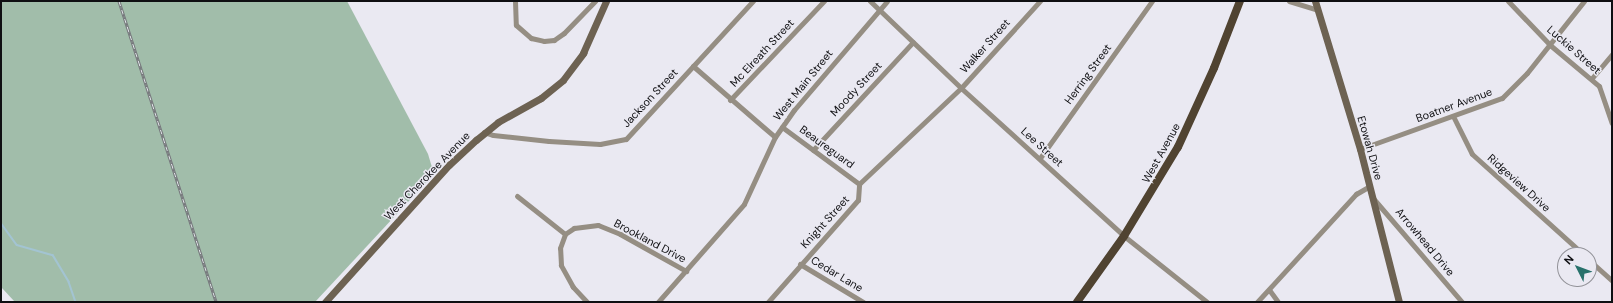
<!DOCTYPE html>
<style>
body{margin:0}
#map{position:relative;width:1613px;height:303px;overflow:hidden;background:#eae9f2;font-family:"DM Sans",sans-serif}
div>[style]{position:absolute}
.forest>*{inset:0;background:#a1bdaa}
.stream>*{height:1.5px;margin:-0.75px;padding:0 0.75px;transform-origin:0.75px;border-radius:0.75px;background:#a3c4d2}
.street>*{height:5px;margin:-2.5px;padding:0 2.5px;transform-origin:2.5px;border-radius:2.5px;background:#958e83}
.secondary>*{height:7px;margin:-3.5px;padding:0 3.5px;transform-origin:3.5px;border-radius:3.5px;background:#6d6252}
.primary>*{height:8px;margin:-4px;padding:0 4px;transform-origin:4px;border-radius:4px;background:#504331}
.rail>*{height:3px;margin-top:-1.5px;transform-origin:0;background:repeating-linear-gradient(90deg,#eae9f2 0 4.5px,#76767c 0 9px);box-sizing:border-box;border-block:1px solid #76767c}
span{translate:-50% -50%;white-space:nowrap;text-align:center;line-height:1.15;-webkit-text-stroke:3px #eae9f2;paint-order:stroke}
.street-label{font-size:11px;color:#0f0f12}
.frame{position:absolute;inset:0;border:2px solid #0f0f12;pointer-events:none}
.north{position:absolute;left:1557px;top:247px;width:40px;height:40px;box-sizing:border-box;background:#eae9f2;border:1px solid #929298;border-radius:50%;rotate:312deg;font-size:11px;font-weight:700;line-height:16px;text-align:center;color:#0f0f12}
.north::after{content:'';display:block;margin:auto;width:14px;height:18px;background:#28716b;clip-path:polygon(50% 0,100% 100%,50% 72%,0 100%)}
</style>
<div id="map">
<div class="forest">
<div style="clip-path:polygon(1px 1px,347px 1px,428px 154px,434px 174px,315px 302px,15px 302px,1px 287px)"></div>
</div>
<div class="stream">
<div style="left:1px;top:223px;width:27px;rotate:54deg"></div>
<div style="left:17px;top:245px;width:37px;rotate:16deg"></div>
<div style="left:53px;top:255px;width:31px;rotate:59deg"></div>
<div style="left:69px;top:282px;width:21px;rotate:71deg"></div>
</div>
<div class="street">
<div style="left:515px;top:1px;width:24px;rotate:88deg"></div>
<div style="left:516px;top:25px;width:20px;rotate:41deg"></div>
<div style="left:531px;top:38px;width:13px;rotate:13deg"></div>
<div style="left:544px;top:41px;width:10px;rotate:-6deg"></div>
<div style="left:554px;top:40px;width:12px;rotate:-35deg"></div>
<div style="left:564px;top:33px;width:45px;rotate:-45.9deg"></div>
<div style="left:870px;top:1px;width:126px;rotate:43.7deg"></div>
<div style="left:961px;top:88px;width:220px;rotate:42.2deg"></div>
<div style="left:1124px;top:236px;width:106px;rotate:38.5deg"></div>
<div style="left:1289px;top:1px;width:30px;rotate:17deg"></div>
<div style="left:1508px;top:1px;width:61px;rotate:46.3deg"></div>
<div style="left:1550px;top:45px;width:64px;rotate:39.9deg"></div>
<div style="left:1599px;top:86px;width:39px;rotate:71deg"></div>
<div style="left:693px;top:66px;width:108px;rotate:40.9deg"></div>
<div style="left:1592px;top:78px;width:31px;rotate:-50deg"></div>
<div style="left:730px;top:100px;width:137px;rotate:-46.5deg"></div>
<div style="left:1453px;top:116px;width:42px;rotate:63.4deg"></div>
<div style="left:1472px;top:154px;width:151px;rotate:42deg"></div>
<div style="left:782px;top:127px;width:96px;rotate:36.5deg"></div>
<div style="left:484px;top:132px;width:9px;rotate:18deg"></div>
<div style="left:493px;top:135px;width:56px;rotate:6.1deg"></div>
<div style="left:549px;top:141px;width:51px;rotate:3.4deg"></div>
<div style="left:600px;top:144px;width:26px;rotate:-11deg"></div>
<div style="left:626px;top:139px;width:188px;rotate:-47.4deg"></div>
<div style="left:1360px;top:149px;width:151px;rotate:-19.8deg"></div>
<div style="left:1502px;top:98px;width:35px;rotate:-45deg"></div>
<div style="left:1527px;top:73px;width:92px;rotate:-51.6deg"></div>
<div style="left:813px;top:150px;width:147px;rotate:-47.2deg"></div>
<div style="left:1040px;top:158px;width:193px;rotate:-54.5deg"></div>
<div style="left:517px;top:196px;width:61px;rotate:38.4deg"></div>
<div style="left:1372px;top:197px;width:138px;rotate:49.4deg"></div>
<div style="left:1589px;top:260px;width:31px;rotate:42deg"></div>
<div style="left:800px;top:264px;width:74px;rotate:31.1deg"></div>
<div style="left:1270px;top:291px;width:14px;rotate:54deg"></div>
<div style="left:587px;top:302px;width:21px;rotate:-133deg"></div>
<div style="left:573px;top:287px;width:25px;rotate:-119deg"></div>
<div style="left:561px;top:265px;width:17px;rotate:-93deg"></div>
<div style="left:560px;top:248px;width:15px;rotate:-70deg"></div>
<div style="left:565px;top:234px;width:11px;rotate:-34deg"></div>
<div style="left:574px;top:228px;width:24px;rotate:-7deg"></div>
<div style="left:598px;top:225px;width:24px;rotate:22deg"></div>
<div style="left:620px;top:234px;width:76px;rotate:29.3deg"></div>
<div style="left:658px;top:302px;width:130px;rotate:-48.7deg"></div>
<div style="left:744px;top:204px;width:74px;rotate:-65.2deg"></div>
<div style="left:775px;top:137px;width:33px;rotate:-55deg"></div>
<div style="left:794px;top:110px;width:143px;rotate:-49.5deg"></div>
<div style="left:768px;top:302px;width:136px;rotate:-48.6deg"></div>
<div style="left:858px;top:200px;width:16px;rotate:-86deg"></div>
<div style="left:859px;top:184px;width:140px;rotate:-43.3deg"></div>
<div style="left:961px;top:88px;width:118px;rotate:-47.8deg"></div>
<div style="left:1257px;top:302px;width:147px;rotate:-47.5deg"></div>
<div style="left:1356px;top:194px;width:16px;rotate:-30deg"></div>
</div>
<div class="secondary">
<div style="left:1315px;top:1px;width:155px;rotate:73.1deg"></div>
<div style="left:1360px;top:149px;width:158px;rotate:75.7deg"></div>
<div style="left:325px;top:302px;width:185px;rotate:-47.9deg"></div>
<div style="left:449px;top:165px;width:37px;rotate:-43deg"></div>
<div style="left:476px;top:140px;width:28px;rotate:-39deg"></div>
<div style="left:498px;top:122px;width:49px;rotate:-29.2deg"></div>
<div style="left:541px;top:98px;width:28px;rotate:-39deg"></div>
<div style="left:563px;top:80px;width:34px;rotate:-53deg"></div>
<div style="left:583px;top:53px;width:57px;rotate:-66.1deg"></div>
</div>
<div class="primary">
<div style="left:1077px;top:302px;width:81px;rotate:-54.5deg"></div>
<div style="left:1124px;top:236px;width:104px;rotate:-58.8deg"></div>
<div style="left:1178px;top:147px;width:87px;rotate:-65.5deg"></div>
<div style="left:1214px;top:68px;width:72px;rotate:-68.8deg"></div>
</div>
<div class="rail">
<div style="left:119px;top:1px;width:316px;rotate:72.1deg"></div>
</div>
<div class="street-label">
<span style="left:985px;top:46px;rotate:-48deg">Walker Street</span>
<span style="left:1574px;top:50px;rotate:41deg">Luckie Street</span>
<span style="left:762px;top:53px;rotate:-47deg">Mc Elreath Street</span>
<span style="left:1088px;top:74px;rotate:-54deg">Herring Street</span>
<span style="left:803px;top:85px;rotate:-51deg">West Main Street</span>
<span style="left:856px;top:89px;rotate:-47deg">Moody Street</span>
<span style="left:650px;top:98px;rotate:-47deg">Jackson Street</span>
<span style="left:1454px;top:105px;rotate:-20deg">Boatner Avenue</span>
<span style="left:827px;top:147px;rotate:36deg">Beaureguard</span>
<span style="left:1042px;top:147px;rotate:42deg">Lee Street</span>
<span style="left:1370px;top:148px;rotate:74deg">Etowah Drive</span>
<span style="left:1161px;top:153px;rotate:-61deg">West Avenue</span>
<span style="left:427px;top:176px;rotate:-46deg">West Cherokee Avenue</span>
<span style="left:1519px;top:183px;rotate:42deg">Ridgeview Drive</span>
<span style="left:825px;top:222px;rotate:-48deg">Knight Street</span>
<span style="left:650px;top:241px;rotate:28deg">Brookland Drive</span>
<span style="left:1425px;top:242px;rotate:50deg">Arrowhead Drive</span>
<span style="left:837px;top:274px;rotate:31deg">Cedar Lane</span>
</div>
<div class="frame"></div>
<div class="north">N</div>
</div>
